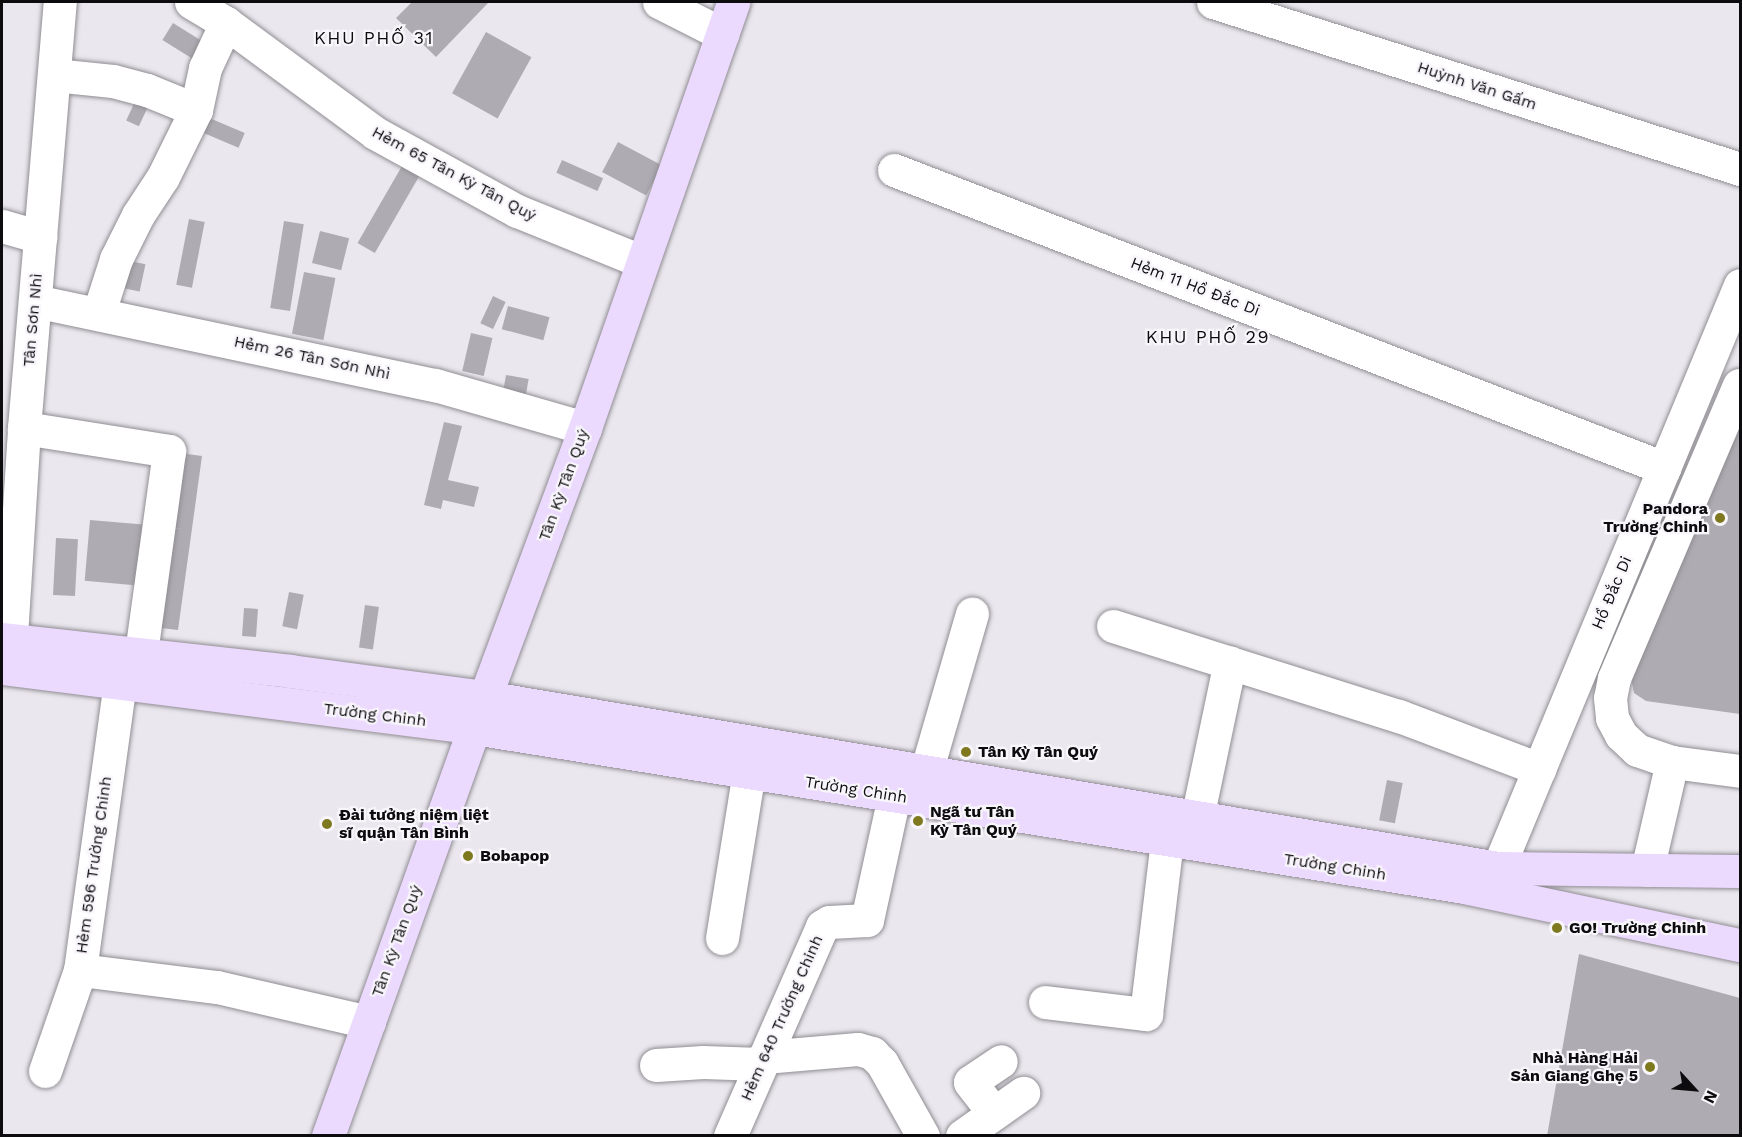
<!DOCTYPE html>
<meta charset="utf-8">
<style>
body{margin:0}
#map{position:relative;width:1742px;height:1137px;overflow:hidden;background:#eae7ee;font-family:"Work Sans",sans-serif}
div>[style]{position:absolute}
.building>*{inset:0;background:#aeabb2;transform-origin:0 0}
.roads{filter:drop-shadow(0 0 2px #908d93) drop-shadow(0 0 2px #908d93)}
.minor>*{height:33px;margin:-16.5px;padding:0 16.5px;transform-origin:16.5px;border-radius:16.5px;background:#fff}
.major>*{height:33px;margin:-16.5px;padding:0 16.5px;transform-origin:16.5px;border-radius:16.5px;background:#ecdafe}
.dots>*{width:16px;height:16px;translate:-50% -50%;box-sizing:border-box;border:3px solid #f8f5fb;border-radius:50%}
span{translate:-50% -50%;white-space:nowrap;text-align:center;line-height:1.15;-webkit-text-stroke:4.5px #f8f5fb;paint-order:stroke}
.street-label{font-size:16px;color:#0c0b0d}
.poi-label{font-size:16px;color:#0c0b0d;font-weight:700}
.right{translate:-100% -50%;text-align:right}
.left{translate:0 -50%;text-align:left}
.neighbourhood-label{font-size:18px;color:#0c0b0d;letter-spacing:1.5px}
.frame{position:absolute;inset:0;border:3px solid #0c0b0d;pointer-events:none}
.north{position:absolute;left:1664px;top:1059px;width:60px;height:60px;-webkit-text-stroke:4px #f8f5fb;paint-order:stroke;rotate:116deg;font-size:16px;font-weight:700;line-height:24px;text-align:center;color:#0c0b0d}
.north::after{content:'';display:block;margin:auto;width:21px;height:27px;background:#0c0b0d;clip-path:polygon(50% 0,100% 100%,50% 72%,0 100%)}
</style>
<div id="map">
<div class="building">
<div style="clip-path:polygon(412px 2px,489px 2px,436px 57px,396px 18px)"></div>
<div style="left:173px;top:23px;width:36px;height:20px;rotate:32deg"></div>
<div style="left:486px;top:32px;width:52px;height:70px;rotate:29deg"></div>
<div style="left:138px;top:95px;width:14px;height:28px;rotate:25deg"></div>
<div style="left:207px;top:117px;width:41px;height:16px;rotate:23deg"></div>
<div style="left:618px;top:142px;width:50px;height:34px;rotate:28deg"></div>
<div style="left:562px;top:160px;width:45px;height:14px;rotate:24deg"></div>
<div style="left:402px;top:166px;width:20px;height:89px;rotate:30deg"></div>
<div style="left:189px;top:219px;width:16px;height:67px;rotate:11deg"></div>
<div style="left:284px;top:221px;width:20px;height:88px;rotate:9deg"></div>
<div style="left:320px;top:231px;width:30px;height:33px;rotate:14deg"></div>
<div style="left:121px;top:259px;width:25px;height:28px;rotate:12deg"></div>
<div style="left:304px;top:272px;width:32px;height:63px;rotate:11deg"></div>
<div style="left:493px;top:296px;width:14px;height:30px;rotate:25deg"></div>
<div style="left:508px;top:306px;width:43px;height:24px;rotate:15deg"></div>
<div style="left:471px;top:333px;width:22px;height:39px;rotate:13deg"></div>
<div style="left:506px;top:375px;width:23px;height:16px;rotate:10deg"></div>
<div style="clip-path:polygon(1740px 421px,1740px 714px,1646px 701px,1634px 693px,1631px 678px)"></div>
<div style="clip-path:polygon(444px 422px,462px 426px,448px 480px,479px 487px,474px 507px,443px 500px,441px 509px,424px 505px)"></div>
<div style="clip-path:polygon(172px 452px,202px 456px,178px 630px,152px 627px,159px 527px,182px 529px,162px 526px)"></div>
<div style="left:90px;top:520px;width:53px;height:61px;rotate:5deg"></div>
<div style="left:56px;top:538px;width:22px;height:57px;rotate:3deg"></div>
<div style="left:289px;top:592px;width:15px;height:35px;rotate:11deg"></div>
<div style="left:365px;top:605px;width:14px;height:43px;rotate:8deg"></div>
<div style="left:244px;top:608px;width:14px;height:28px;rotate:4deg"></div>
<div style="left:1387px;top:780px;width:16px;height:41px;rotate:11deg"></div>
<div style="clip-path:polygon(1579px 954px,1740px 998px,1740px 1136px,1547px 1136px)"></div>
</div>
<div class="roads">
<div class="minor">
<div style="left:191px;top:2px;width:41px;rotate:31deg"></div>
<div style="left:226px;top:23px;width:185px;rotate:36.4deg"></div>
<div style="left:375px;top:133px;width:162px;rotate:28.8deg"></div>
<div style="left:517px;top:211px;width:134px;rotate:22deg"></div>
<div style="left:659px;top:2px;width:71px;rotate:26.9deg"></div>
<div style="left:1213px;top:2px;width:553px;rotate:17.58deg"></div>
<div style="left:54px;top:75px;width:59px;rotate:5.8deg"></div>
<div style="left:113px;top:81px;width:35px;rotate:15deg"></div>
<div style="left:147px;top:90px;width:53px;rotate:22.2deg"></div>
<div style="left:894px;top:170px;width:826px;rotate:21.16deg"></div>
<div style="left:2px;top:226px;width:40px;rotate:16deg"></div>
<div style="left:35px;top:301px;width:409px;rotate:11.9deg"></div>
<div style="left:435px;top:385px;width:156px;rotate:16deg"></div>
<div style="left:99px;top:312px;width:56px;rotate:-72.2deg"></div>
<div style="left:116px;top:259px;width:49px;rotate:-63.4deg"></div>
<div style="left:138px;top:215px;width:45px;rotate:-56.7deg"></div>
<div style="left:163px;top:177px;width:75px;rotate:-63.8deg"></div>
<div style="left:196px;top:110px;width:43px;rotate:-77.9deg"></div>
<div style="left:205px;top:68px;width:50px;rotate:-65deg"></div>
<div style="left:1739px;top:385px;width:319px;rotate:113.1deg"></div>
<div style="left:1614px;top:678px;width:20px;rotate:101deg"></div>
<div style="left:1610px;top:698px;width:20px;rotate:84deg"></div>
<div style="left:1612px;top:718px;width:19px;rotate:62deg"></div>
<div style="left:1621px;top:735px;width:22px;rotate:43deg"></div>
<div style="left:1637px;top:750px;width:37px;rotate:19deg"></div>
<div style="left:1672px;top:762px;width:69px;rotate:7.5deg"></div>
<div style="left:24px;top:428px;width:147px;rotate:9deg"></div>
<div style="left:169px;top:451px;width:204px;rotate:97.9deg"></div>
<div style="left:1113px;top:626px;width:300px;rotate:17.5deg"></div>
<div style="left:1399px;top:716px;width:150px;rotate:20.7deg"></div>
<div style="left:9px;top:668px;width:240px;rotate:-86.4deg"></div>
<div style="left:24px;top:428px;width:428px;rotate:-85.2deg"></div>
<div style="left:120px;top:682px;width:291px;rotate:97.9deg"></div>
<div style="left:80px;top:970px;width:138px;rotate:7.1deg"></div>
<div style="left:217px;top:987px;width:156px;rotate:13deg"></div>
<div style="left:926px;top:772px;width:165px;rotate:-73.8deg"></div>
<div style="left:1197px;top:818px;width:159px;rotate:-78.1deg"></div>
<div style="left:1498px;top:868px;width:631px;rotate:-67.46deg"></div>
<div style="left:1647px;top:870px;width:111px;rotate:-77deg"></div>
<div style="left:722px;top:938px;width:168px;rotate:-80.8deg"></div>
<div style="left:1045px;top:1002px;width:102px;rotate:6.8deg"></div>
<div style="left:1146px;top:1014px;width:175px;rotate:-83.1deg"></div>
<div style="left:764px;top:1057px;width:94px;rotate:-4.9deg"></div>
<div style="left:858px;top:1049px;width:15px;rotate:16deg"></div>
<div style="left:872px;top:1053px;width:14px;rotate:45deg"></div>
<div style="left:882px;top:1063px;width:84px;rotate:60.7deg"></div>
<div style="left:656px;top:1065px;width:47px;rotate:-3.7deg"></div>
<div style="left:703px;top:1062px;width:58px;rotate:2deg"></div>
<div style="left:45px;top:1071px;width:107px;rotate:-70.9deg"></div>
<div style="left:994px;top:1113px;width:39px;rotate:-128deg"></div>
<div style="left:970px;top:1082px;width:37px;rotate:-34deg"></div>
<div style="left:730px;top:1136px;width:229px;rotate:-66.3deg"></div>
<div style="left:822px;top:926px;width:8px;rotate:-30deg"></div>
<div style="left:829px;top:922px;width:38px;rotate:-3deg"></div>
<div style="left:867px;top:920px;width:127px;rotate:-77.7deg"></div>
<div style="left:962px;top:1136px;width:75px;rotate:-35.2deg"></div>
</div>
<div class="major">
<div style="left:2px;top:639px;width:290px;rotate:6.3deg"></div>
<div style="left:290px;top:671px;width:197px;rotate:7.6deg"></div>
<div style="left:485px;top:697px;width:1027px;rotate:9.58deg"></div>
<div style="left:1498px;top:868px;width:242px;rotate:0.7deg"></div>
<div style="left:2px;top:668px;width:476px;rotate:7.2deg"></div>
<div style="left:474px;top:728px;width:1003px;rotate:9.12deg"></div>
<div style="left:1464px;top:887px;width:282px;rotate:11.9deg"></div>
<div style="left:328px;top:1136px;width:466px;rotate:-70.3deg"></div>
<div style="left:485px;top:697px;width:287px;rotate:-69.6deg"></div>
<div style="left:585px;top:428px;width:451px;rotate:-70.8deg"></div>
</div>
</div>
<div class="dots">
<div style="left:1720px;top:518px;background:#7e791f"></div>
<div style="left:966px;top:752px;background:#7e791f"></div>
<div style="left:918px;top:821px;background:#7e791f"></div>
<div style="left:327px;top:824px;background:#7e791f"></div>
<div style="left:468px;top:856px;background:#7e791f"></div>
<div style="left:1557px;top:928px;background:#7e791f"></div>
<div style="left:1650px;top:1067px;background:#7e791f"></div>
</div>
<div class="street-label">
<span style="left:1477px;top:86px;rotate:18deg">Huỳnh Văn Gấm</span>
<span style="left:454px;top:174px;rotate:28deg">Hẻm 65 Tân Kỳ Tân Quý</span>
<span style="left:1195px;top:287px;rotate:21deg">Hẻm 11 Hồ Đắc Di</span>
<span style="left:33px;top:320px;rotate:-85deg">Tân Sơn Nhì</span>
<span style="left:312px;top:358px;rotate:12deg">Hẻm 26 Tân Sơn Nhì</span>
<span style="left:564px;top:485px;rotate:-70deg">Tân Kỳ Tân Quý</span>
<span style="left:1612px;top:593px;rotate:-67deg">Hồ Đắc Di</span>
<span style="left:375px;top:715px;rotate:7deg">Trường Chinh</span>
<span style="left:856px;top:790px;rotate:9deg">Trường Chinh</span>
<span style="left:94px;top:865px;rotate:-82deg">Hẻm 596 Trường Chinh</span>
<span style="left:1335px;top:867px;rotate:9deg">Trường Chinh</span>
<span style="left:397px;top:941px;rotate:-70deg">Tân Kỳ Tân Quý</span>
<span style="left:782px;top:1018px;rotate:-66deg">Hẻm 640 Trường Chinh</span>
</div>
<div class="poi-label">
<span class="right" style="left:1708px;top:518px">Pandora<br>Trường Chinh</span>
<span class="left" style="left:978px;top:752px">Tân Kỳ Tân Quý</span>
<span class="left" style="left:930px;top:821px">Ngã tư Tân<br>Kỳ Tân Quý</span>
<span class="left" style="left:339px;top:824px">Đài tưởng niệm liệt<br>sĩ quận Tân Bình</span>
<span class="left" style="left:480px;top:856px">Bobapop</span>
<span class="left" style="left:1569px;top:928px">GO! Trường Chinh</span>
<span class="right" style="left:1638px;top:1067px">Nhà Hàng Hải<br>Sản Giang Ghẹ 5</span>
</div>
<div class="neighbourhood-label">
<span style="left:374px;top:38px">KHU PHỐ 31</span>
<span style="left:1208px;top:337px">KHU PHỐ 29</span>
</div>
<div class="frame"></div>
<div class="north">N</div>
</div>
